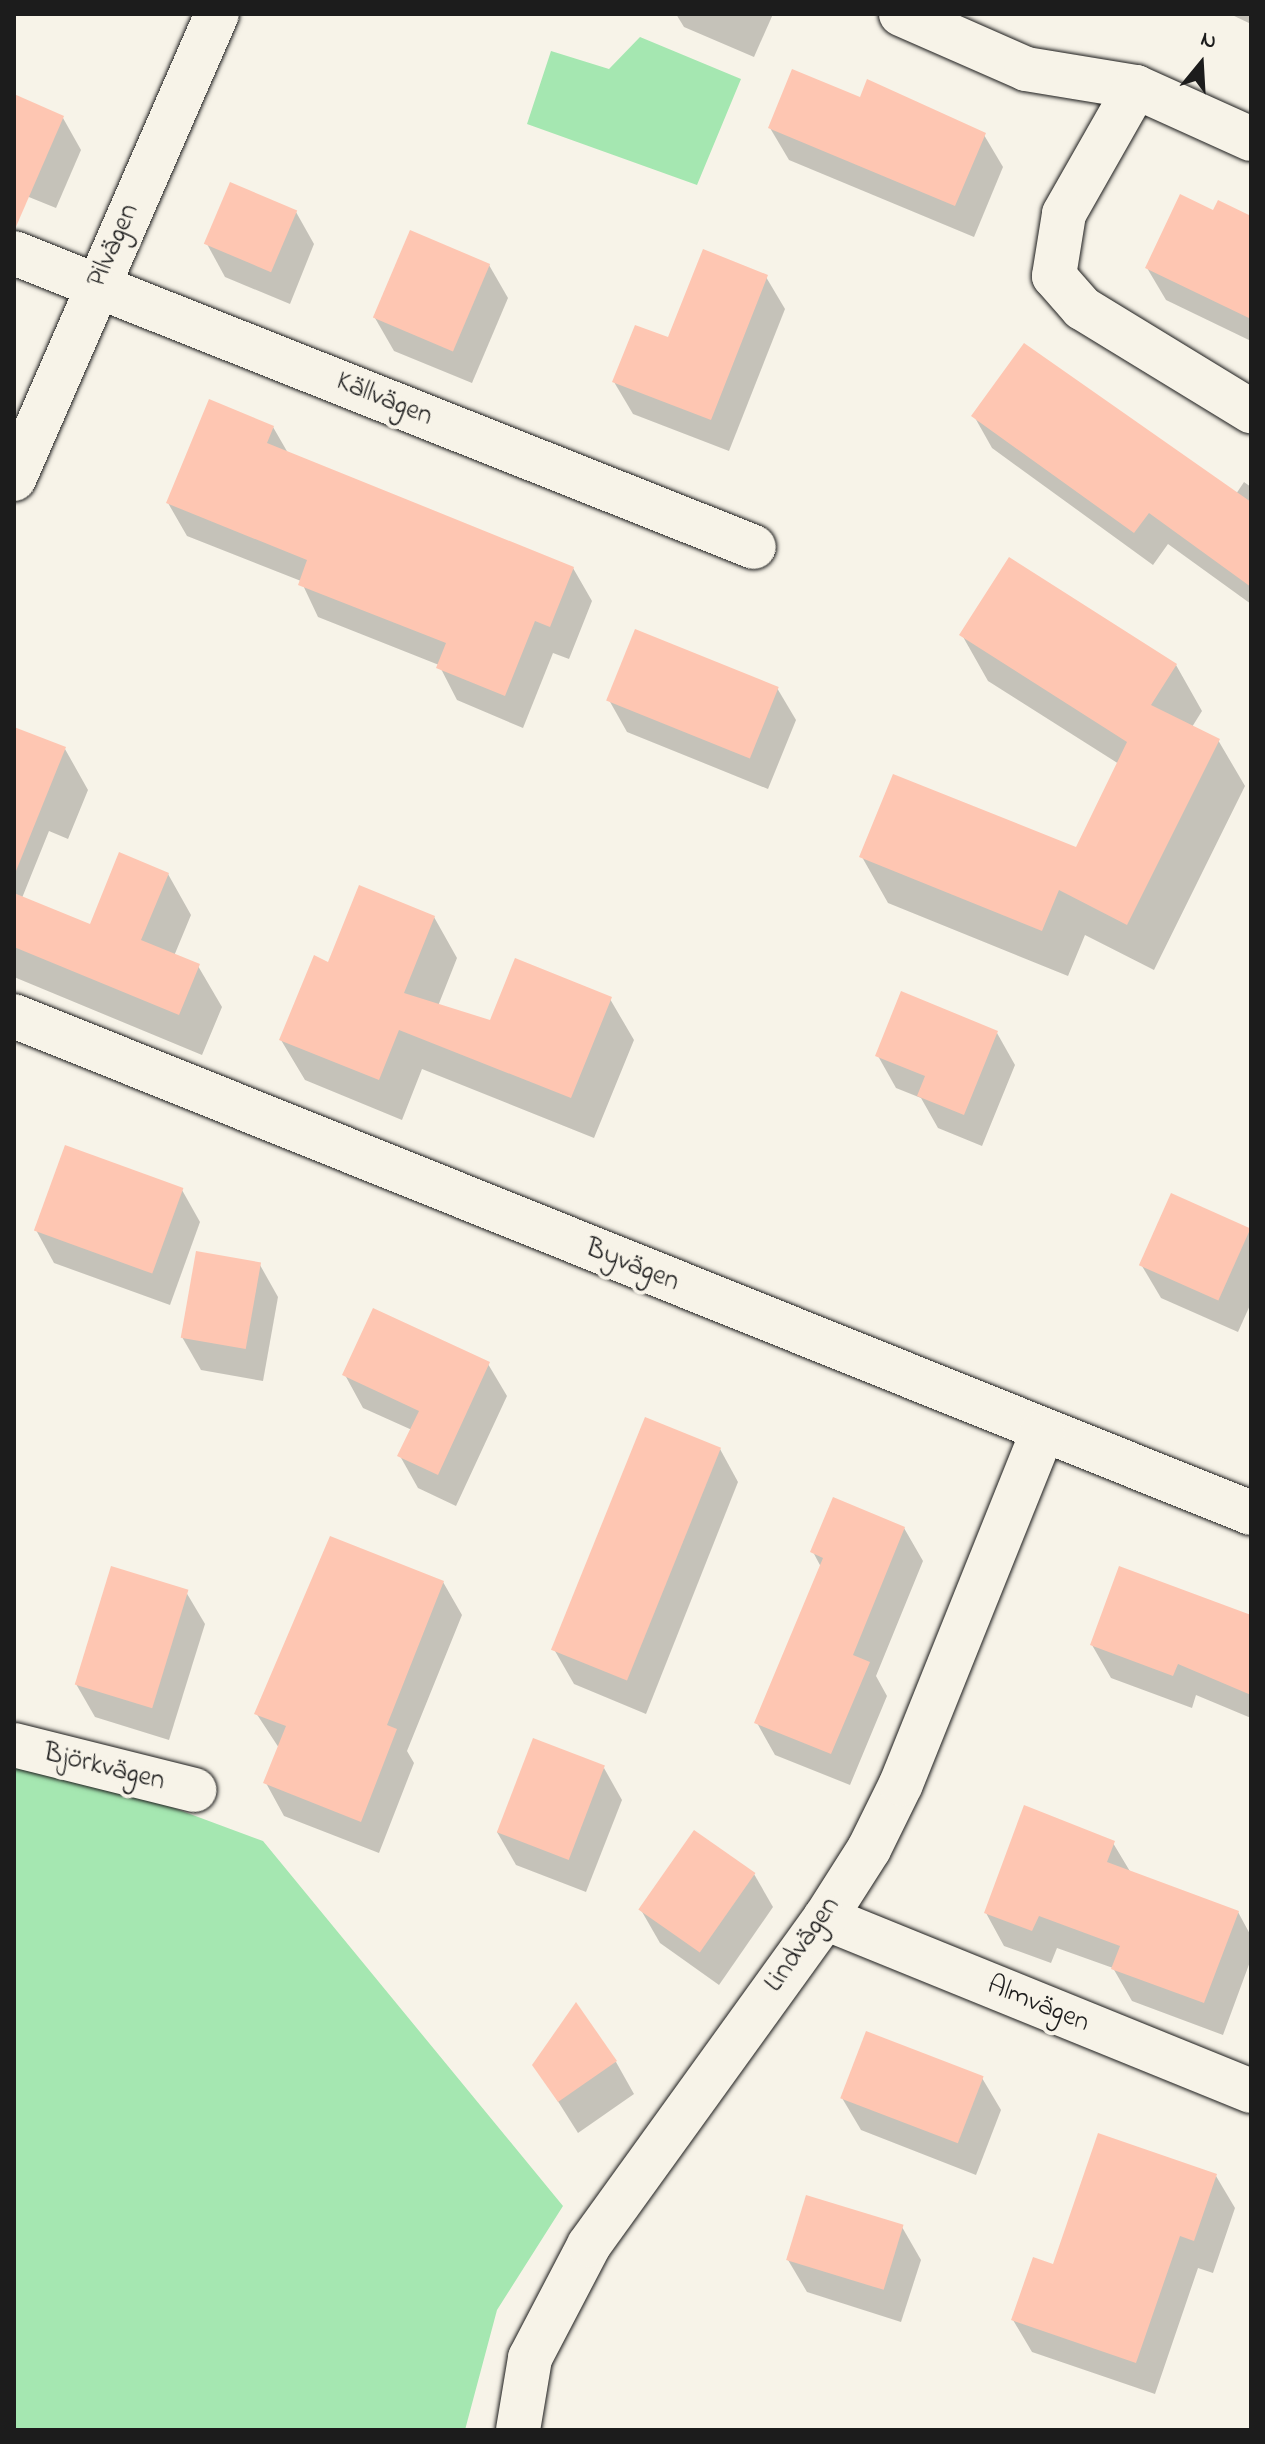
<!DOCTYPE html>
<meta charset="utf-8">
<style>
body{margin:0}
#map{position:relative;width:1265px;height:2444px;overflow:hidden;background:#f7f3e8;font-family:"Indie Flower",sans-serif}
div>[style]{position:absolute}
.green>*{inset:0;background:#a5e7b1}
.shadow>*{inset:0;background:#0003}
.building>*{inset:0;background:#fec6b2;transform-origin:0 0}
.roads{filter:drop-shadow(0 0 2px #1c1c1c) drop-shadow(0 0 2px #1c1c1c)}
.minor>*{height:44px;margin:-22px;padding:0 22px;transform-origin:22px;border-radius:22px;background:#f7f3e8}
span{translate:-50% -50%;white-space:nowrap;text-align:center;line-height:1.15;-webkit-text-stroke:8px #f7f3e8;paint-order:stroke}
.street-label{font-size:28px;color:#1c1c1c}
.frame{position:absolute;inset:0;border:16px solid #1c1c1c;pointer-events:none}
.north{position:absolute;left:1161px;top:24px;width:80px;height:80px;-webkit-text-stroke:6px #f7f3e8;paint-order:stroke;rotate:18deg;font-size:22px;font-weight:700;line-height:32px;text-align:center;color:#1c1c1c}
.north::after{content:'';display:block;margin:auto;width:28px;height:36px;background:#1c1c1c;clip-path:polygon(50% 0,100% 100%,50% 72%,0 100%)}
</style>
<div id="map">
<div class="green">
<div style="clip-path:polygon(640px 37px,741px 79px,697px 185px,527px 124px,551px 51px,609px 69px)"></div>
<div style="clip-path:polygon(14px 1762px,147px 1798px,263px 1841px,563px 2206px,497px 2310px,465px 2430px,14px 2430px)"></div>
</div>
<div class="shadow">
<div style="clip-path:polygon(676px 14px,773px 14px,754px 57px,684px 27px)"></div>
<div style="clip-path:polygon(1230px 14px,1251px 14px,1251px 24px)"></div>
<div style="clip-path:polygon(14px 96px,63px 118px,81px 150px,56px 208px,14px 191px)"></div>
<div style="clip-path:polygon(861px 100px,984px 135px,1003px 167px,974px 237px,789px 160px,770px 128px)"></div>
<div style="clip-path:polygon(296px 212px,314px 244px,290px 304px,225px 277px,207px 244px)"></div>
<div style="clip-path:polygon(1251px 218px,1251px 341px,1166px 300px,1147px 268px)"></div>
<div style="clip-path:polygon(489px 265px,508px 298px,472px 383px,394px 351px,375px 318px)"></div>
<div style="clip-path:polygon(766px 277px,785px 309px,729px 451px,633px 414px,614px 382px)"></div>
<div style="clip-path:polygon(974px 416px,1236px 494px,1244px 482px,1251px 487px,1251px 604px,1168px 544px,1153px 565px,992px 448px)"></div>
<div style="clip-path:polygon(273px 427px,288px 453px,573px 568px,592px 601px,569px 659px,553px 653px,523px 728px,457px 700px,439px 665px,318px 617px,301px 581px,187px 536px,168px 503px)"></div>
<div style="clip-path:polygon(962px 635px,1176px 665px,1202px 711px,1192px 727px,1218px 740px,1245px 786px,1154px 970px,1085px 935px,1068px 976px,888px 903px,862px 857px,1077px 850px,1119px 764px,988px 681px)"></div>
<div style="clip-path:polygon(777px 688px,796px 720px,768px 789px,627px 732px,609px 700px)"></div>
<div style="clip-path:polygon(14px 729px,65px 749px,88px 790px,68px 839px,49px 831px,22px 898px,91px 926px,168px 874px,191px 915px,174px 956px,198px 966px,222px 1007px,202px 1055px,14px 977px)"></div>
<div style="clip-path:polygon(434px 917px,457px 958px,438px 1006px,491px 1023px,610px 999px,634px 1040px,594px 1138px,422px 1069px,402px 1120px,305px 1080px,281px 1040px,329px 964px)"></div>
<div style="clip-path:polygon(997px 1033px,1015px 1065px,982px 1146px,938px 1128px,921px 1098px,896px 1088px,878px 1056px)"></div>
<div style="clip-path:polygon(182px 1190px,200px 1222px,170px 1305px,54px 1263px,36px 1230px)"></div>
<div style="clip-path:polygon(1172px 1196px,1251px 1231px,1251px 1303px,1238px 1332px,1161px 1298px,1142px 1266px)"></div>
<div style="clip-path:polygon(260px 1265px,278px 1297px,263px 1381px,201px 1370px,182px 1337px)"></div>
<div style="clip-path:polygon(488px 1364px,507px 1396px,456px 1506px,418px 1488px,400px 1456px,412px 1430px,363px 1408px,345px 1375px)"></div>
<div style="clip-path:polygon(720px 1449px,738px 1482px,646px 1714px,574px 1684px,555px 1651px)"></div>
<div style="clip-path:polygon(904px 1528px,923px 1561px,876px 1676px,887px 1696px,850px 1785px,775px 1755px,757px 1723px,821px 1567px,813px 1552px)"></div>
<div style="clip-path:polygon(443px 1582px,462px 1615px,407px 1751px,414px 1763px,379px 1853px,284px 1816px,266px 1783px,279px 1748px,256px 1713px)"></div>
<div style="clip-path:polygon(186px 1592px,205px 1624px,169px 1740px,95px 1717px,76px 1684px)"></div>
<div style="clip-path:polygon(1251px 1617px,1251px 1718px,1196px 1695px,1192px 1708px,1111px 1678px,1092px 1645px)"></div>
<div style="clip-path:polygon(604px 1768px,622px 1800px,586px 1892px,516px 1865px,497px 1832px)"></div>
<div style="clip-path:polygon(1113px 1843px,1131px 1873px,1238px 1912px,1251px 1936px,1251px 1959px,1223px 2035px,1132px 2001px,1113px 1968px,1057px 1948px,1051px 1963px,1004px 1946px,986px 1913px)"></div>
<div style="clip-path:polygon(754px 1874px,773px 1907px,719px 1985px,660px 1943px,641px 1910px)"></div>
<div style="clip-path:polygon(616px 2062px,634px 2094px,578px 2133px,535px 2065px)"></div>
<div style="clip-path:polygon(982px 2078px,1001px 2110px,976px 2175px,861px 2130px,842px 2098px)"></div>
<div style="clip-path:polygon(1216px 2176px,1235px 2208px,1213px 2273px,1198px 2268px,1155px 2394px,1032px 2352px,1013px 2320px,1054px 2267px)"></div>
<div style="clip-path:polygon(902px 2227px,921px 2260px,901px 2322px,807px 2292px,788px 2260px)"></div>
</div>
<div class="building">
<div style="clip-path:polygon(792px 69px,860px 97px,867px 79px,986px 133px,955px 206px,768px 128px)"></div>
<div style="clip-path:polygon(14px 94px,64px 116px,15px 229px,14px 229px)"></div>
<div style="left:230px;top:182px;width:73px;height:67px;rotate:23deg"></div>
<div style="clip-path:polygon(1180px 194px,1213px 210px,1218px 200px,1251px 216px,1251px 319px,1145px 268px)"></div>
<div style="left:410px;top:230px;width:87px;height:95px;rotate:23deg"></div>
<div style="clip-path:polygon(703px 249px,768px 275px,711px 420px,612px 382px,635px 325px,668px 337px)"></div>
<div style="clip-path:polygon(1024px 343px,1251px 502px,1251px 587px,1149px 513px,1134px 533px,971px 416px)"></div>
<div style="clip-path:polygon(209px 399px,274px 426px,267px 443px,574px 567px,550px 627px,535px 621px,505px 696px,436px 668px,446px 643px,298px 585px,307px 560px,166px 503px)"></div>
<div style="clip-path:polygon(1009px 557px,1177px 664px,1151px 705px,1220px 739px,1127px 925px,1059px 890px,1042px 931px,859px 857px,893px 774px,1076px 847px,1127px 742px,959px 635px)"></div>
<div style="left:635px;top:629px;width:155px;height:77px;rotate:22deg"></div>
<div style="clip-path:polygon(14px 727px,66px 747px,16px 871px,14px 871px)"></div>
<div style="clip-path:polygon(119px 852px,169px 873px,141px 940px,200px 964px,179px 1015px,14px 947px,14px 893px,90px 924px)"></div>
<div style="clip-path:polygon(359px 885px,435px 916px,404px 993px,490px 1020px,515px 958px,612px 997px,571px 1098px,399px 1030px,379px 1080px,279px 1040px,314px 955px,328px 962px)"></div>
<div style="clip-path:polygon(901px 991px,998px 1031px,964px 1115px,917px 1096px,925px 1076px,875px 1056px)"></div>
<div style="left:65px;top:1145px;width:126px;height:91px;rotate:20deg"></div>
<div style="left:1171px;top:1193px;width:87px;height:79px;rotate:24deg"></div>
<div style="left:196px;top:1251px;width:66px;height:88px;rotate:10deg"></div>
<div style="clip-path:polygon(373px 1308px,490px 1362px,438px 1475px,397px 1456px,419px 1411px,342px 1375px)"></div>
<div style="left:645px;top:1417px;width:82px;height:251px;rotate:22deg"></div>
<div style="clip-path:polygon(833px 1497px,905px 1527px,853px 1655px,870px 1662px,831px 1754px,754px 1723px,823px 1558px,810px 1552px)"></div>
<div style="clip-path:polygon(330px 1536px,444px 1581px,387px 1725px,397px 1729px,361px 1822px,263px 1783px,286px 1726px,254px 1714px)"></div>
<div style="left:111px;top:1566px;width:81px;height:124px;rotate:17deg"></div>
<div style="clip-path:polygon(1119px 1566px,1251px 1615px,1251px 1695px,1178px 1664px,1173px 1676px,1090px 1645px)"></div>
<div style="left:533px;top:1738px;width:77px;height:101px;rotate:21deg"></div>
<div style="clip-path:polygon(1024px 1805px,1115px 1841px,1107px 1862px,1239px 1911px,1204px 2003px,1111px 1969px,1120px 1946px,1039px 1916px,1032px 1931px,984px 1913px)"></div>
<div style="left:694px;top:1830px;width:75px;height:97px;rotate:35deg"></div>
<div style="clip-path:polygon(576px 2002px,617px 2061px,558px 2102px,532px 2065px)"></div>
<div style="left:866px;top:2031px;width:126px;height:72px;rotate:21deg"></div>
<div style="clip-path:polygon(1098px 2133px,1217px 2174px,1194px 2241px,1180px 2236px,1136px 2363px,1011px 2320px,1033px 2257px,1053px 2264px)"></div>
<div style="left:806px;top:2195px;width:102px;height:68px;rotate:17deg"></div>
</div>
<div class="roads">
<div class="minor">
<div style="left:901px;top:14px;width:137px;rotate:23.7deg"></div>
<div style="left:1026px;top:69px;width:111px;rotate:9.3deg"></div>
<div style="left:1136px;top:87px;width:126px;rotate:24.3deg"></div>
<div style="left:1136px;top:87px;width:146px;rotate:119.6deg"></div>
<div style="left:1064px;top:214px;width:63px;rotate:99.2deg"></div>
<div style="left:1054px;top:276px;width:43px;rotate:48.8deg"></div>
<div style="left:1082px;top:308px;width:198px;rotate:31.4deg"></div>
<div style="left:14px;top:253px;width:796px;rotate:21.67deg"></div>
<div style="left:14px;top:479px;width:507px;rotate:-66.42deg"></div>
<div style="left:14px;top:1016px;width:1333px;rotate:21.89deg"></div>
<div style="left:14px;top:1745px;width:186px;rotate:14deg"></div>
<div style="left:825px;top:1918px;width:460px;rotate:22.1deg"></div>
<div style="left:518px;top:2430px;width:73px;rotate:-80.5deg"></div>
<div style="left:530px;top:2358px;width:127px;rotate:-62.4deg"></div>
<div style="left:589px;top:2245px;width:403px;rotate:-54.2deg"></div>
<div style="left:825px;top:1918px;width:82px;rotate:-57.5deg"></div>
<div style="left:869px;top:1849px;width:72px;rotate:-63.8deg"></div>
<div style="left:901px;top:1784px;width:380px;rotate:-68.1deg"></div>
</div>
</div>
<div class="street-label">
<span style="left:114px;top:246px;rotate:-66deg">Pilvägen</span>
<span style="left:384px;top:400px;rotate:22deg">Källvägen</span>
<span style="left:632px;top:1266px;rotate:22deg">Byvägen</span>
<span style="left:104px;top:1768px;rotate:14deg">Björkvägen</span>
<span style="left:803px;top:1945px;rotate:-55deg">Lindvägen</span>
<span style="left:1038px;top:2005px;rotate:22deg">Almvägen</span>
</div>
<div class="frame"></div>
<div class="north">N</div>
</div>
